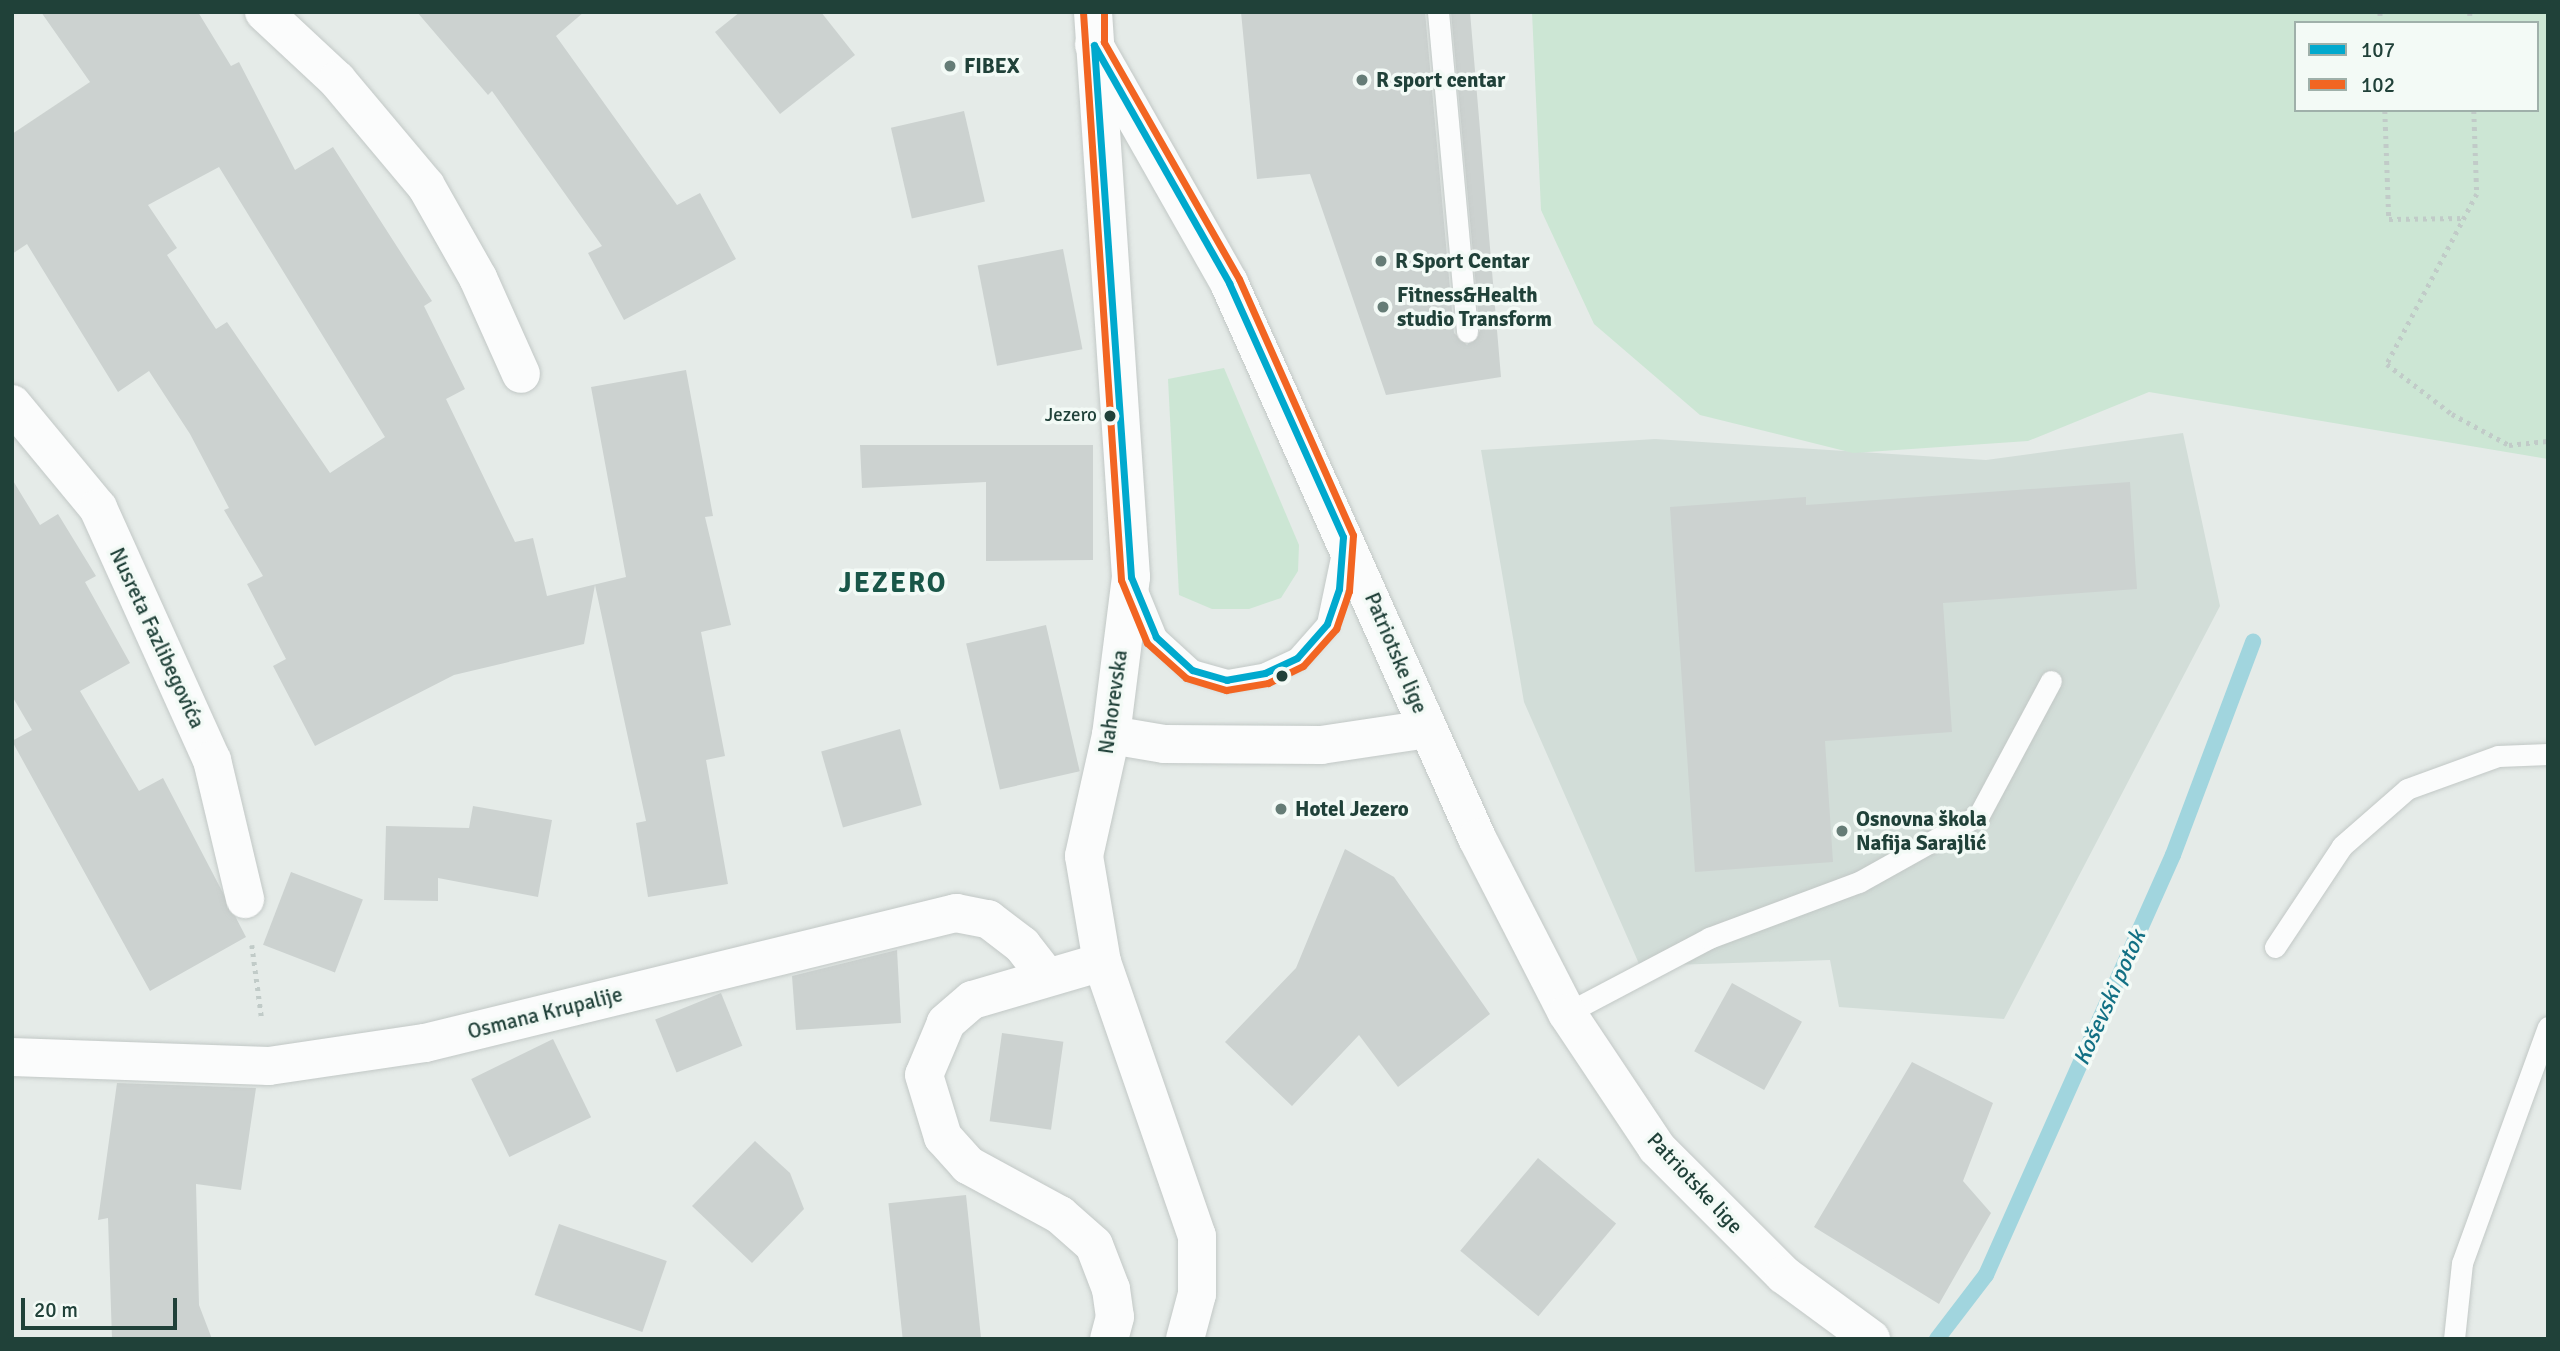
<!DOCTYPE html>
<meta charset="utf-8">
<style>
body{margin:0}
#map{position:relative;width:2560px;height:1351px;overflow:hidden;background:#e5ebe8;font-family:Signika,sans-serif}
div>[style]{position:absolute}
.built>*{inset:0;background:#d2ddd8}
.green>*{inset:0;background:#cce6d4}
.stream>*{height:16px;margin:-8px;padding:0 8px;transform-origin:8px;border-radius:8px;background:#a1d5de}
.building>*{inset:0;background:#ccd2d0;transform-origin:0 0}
.path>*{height:4.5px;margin-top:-2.25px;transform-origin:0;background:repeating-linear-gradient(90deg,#c1cbc8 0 3.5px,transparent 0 8.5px)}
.roads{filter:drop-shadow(0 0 2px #c2c8c6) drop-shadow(0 0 2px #c2c8c6)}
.lane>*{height:21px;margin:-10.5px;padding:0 10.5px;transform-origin:10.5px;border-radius:10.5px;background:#fbfcfc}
.street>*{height:38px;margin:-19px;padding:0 19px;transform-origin:19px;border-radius:19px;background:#fbfcfc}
.secondary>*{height:38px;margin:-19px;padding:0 19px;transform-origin:19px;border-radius:19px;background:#fbfcfc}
.bus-1>*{height:7px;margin:-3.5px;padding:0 3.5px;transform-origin:3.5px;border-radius:3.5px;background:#00a9ce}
.bus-2>*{height:7px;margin:-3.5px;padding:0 3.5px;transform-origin:3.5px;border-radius:3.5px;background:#f26522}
.dots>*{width:19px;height:19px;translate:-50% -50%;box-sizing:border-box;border:4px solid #f3faf6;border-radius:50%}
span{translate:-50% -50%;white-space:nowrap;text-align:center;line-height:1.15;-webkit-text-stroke:7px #f3faf6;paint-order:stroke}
.bus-label{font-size:19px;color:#204139}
.right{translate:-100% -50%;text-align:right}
.poi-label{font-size:21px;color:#204139;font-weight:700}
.left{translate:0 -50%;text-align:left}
.street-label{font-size:21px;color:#204139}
.water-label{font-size:23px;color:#127084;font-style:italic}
.district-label{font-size:28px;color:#195648;font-weight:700;letter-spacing:2px}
.frame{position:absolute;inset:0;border:14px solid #204139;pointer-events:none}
.legend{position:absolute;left:2294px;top:21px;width:245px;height:91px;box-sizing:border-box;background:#f3faf6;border:2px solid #9fb0aa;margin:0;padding:9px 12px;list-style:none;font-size:21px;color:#204139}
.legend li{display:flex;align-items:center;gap:14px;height:35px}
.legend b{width:35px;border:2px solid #9fb0aa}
.scale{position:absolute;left:21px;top:1298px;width:156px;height:32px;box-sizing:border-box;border:4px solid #204139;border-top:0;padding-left:9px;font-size:21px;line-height:24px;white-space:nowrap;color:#204139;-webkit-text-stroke:5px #f3faf6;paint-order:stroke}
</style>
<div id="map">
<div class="built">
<div style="clip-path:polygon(2183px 433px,2220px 606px,2004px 1019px,1839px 1007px,1830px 960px,1640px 966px,1524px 702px,1481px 450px,1655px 439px,1986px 460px)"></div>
</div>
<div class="green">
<div style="clip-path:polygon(evenodd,1532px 12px,2548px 12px,2548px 459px,2149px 392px,2028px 441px,1853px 453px,1700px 415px,1594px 324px,1541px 210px,1532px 12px,2296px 23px,2537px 23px,2537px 110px,2296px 110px,2296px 23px)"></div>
<div style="clip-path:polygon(1224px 368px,1299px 545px,1298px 571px,1281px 598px,1249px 609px,1212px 609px,1179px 595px,1168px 379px)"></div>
</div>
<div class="stream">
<div style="left:1937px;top:1339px;width:81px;rotate:-52.6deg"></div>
<div style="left:1986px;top:1275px;width:460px;rotate:-66deg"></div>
<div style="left:2173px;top:855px;width:228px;rotate:-69.4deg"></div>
</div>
<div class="building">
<div style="clip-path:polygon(evenodd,41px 12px,198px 12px,231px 66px,239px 62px,295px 170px,333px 147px,432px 301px,424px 306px,465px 389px,446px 399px,515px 542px,533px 538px,547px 596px,626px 577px,591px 387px,686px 370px,713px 516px,705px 517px,731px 625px,701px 632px,725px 756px,706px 760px,728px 884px,648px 897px,636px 823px,646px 821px,595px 585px,584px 644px,454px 675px,315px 746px,273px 666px,286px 659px,247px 584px,263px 576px,224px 510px,229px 508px,190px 434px,149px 371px,118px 392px,27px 244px,12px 254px,12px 134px,90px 82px,41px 12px,219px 167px,385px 437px,330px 473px,227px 322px,216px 329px,167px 255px,177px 248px,148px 205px,219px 167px)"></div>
<div style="clip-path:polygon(417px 12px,584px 12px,556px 36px,677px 205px,700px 193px,736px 259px,624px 320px,588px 253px,602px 246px,492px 91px,488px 95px)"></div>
<div style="clip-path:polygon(740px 12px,821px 12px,855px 55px,780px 114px,715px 32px)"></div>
<div style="clip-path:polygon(1241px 12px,1425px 12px,1454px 333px,1467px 345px,1480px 331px,1451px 12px,1470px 12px,1501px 377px,1386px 395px,1310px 174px,1257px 179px)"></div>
<div style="left:964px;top:111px;width:93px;height:75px;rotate:77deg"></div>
<div style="left:1063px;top:249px;width:102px;height:87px;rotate:79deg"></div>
<div style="clip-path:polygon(860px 445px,1093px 445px,1093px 560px,986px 561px,986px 482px,862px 488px)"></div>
<div style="clip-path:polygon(12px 479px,40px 525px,58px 514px,96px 576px,85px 582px,130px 663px,80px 691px,139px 791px,163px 778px,246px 937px,150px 991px,12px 741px,32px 730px,12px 696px)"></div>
<div style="clip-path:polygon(2130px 482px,2137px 589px,1943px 603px,1952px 732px,1825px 741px,1833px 862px,1695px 872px,1670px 507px,1806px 497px,1806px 505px)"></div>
<div style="left:1046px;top:625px;width:150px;height:82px;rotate:77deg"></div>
<div style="left:900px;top:729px;width:79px;height:82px;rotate:74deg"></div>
<div style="clip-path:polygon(473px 806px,552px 820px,538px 897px,438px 878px,438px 901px,384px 900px,386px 826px,469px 828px)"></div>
<div style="clip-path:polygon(1345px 849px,1394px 877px,1490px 1014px,1398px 1087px,1359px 1035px,1292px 1106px,1225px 1042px,1296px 968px)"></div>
<div style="left:291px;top:872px;width:77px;height:78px;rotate:21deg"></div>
<div style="clip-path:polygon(897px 950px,901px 1023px,796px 1030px,792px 976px)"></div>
<div style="left:1732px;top:983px;width:80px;height:78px;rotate:29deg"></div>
<div style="left:721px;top:993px;width:57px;height:71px;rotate:68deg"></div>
<div style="left:1002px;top:1033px;width:62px;height:89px;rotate:8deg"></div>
<div style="left:553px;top:1039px;width:87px;height:91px;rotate:64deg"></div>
<div style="clip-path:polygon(1912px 1062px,1993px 1103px,1963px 1181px,1991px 1213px,1939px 1304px,1814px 1227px)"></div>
<div style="clip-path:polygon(117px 1083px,256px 1088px,241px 1190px,196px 1184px,199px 1305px,212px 1339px,112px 1339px,108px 1218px,98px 1220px)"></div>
<div style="clip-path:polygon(755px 1141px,790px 1173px,804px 1209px,752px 1263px,692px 1206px)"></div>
<div style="left:1538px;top:1158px;width:102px;height:121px;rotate:40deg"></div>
<div style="left:966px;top:1195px;width:145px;height:78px;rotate:84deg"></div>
<div style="left:559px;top:1224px;width:114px;height:75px;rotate:19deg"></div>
</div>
<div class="path">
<div style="left:2380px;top:12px;width:11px;rotate:85deg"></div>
<div style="left:2470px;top:12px;width:11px;rotate:90deg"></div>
<div style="left:2385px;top:110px;width:109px;rotate:87.9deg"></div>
<div style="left:2389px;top:219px;width:75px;rotate:-0.8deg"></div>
<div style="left:2474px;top:110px;width:84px;rotate:88deg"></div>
<div style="left:2477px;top:194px;width:192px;rotate:117.9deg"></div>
<div style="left:2387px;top:364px;width:82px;rotate:37.6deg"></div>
<div style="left:2452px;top:414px;width:65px;rotate:28.5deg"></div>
<div style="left:2509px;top:445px;width:39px;rotate:-6deg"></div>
<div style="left:252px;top:945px;width:76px;rotate:82.4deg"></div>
</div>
<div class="roads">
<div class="lane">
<div style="left:1438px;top:12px;width:321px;rotate:84.8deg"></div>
<div style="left:1136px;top:588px;width:53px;rotate:67.8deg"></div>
<div style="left:1156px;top:637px;width:49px;rotate:42.5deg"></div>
<div style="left:1192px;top:670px;width:36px;rotate:16deg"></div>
<div style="left:1227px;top:680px;width:39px;rotate:-10deg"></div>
<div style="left:1265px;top:673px;width:35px;rotate:-25deg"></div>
<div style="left:1297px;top:658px;width:45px;rotate:-48.6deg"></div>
<div style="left:1327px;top:624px;width:74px;rotate:-78.2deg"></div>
<div style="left:2275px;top:947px;width:121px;rotate:-56.4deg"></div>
<div style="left:2342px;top:846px;width:86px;rotate:-41.2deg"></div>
<div style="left:2407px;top:789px;width:97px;rotate:-19.9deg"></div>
<div style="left:2498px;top:756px;width:50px;rotate:-2.3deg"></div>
<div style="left:1567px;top:1013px;width:161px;rotate:-27.8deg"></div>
<div style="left:1709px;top:938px;width:160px;rotate:-20.5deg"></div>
<div style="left:1859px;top:882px;width:137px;rotate:-29.2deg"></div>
<div style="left:1979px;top:815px;width:152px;rotate:-61.8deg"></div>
<div style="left:2454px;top:1339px;width:76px;rotate:-84deg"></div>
<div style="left:2462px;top:1263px;width:251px;rotate:-70deg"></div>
</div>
<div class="street">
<div style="left:264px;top:12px;width:100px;rotate:43deg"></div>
<div style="left:337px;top:80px;width:138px;rotate:50deg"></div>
<div style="left:426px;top:186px;width:106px;rotate:60.5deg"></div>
<div style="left:478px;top:278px;width:105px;rotate:65.9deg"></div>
<div style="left:1094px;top:45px;width:274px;rotate:60.4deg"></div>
<div style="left:1229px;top:283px;width:608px;rotate:65.92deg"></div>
<div style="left:1477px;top:838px;width:197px;rotate:62.8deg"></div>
<div style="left:1567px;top:1013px;width:162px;rotate:56.3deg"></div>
<div style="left:1657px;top:1148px;width:180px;rotate:45deg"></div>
<div style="left:1784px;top:1275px;width:108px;rotate:36.3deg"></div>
<div style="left:12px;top:404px;width:135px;rotate:50.4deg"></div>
<div style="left:98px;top:508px;width:277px;rotate:65.7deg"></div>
<div style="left:212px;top:760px;width:143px;rotate:76.6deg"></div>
<div style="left:1111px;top:735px;width:54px;rotate:9.6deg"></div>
<div style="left:1164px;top:744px;width:157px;rotate:0.4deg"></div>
<div style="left:1321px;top:745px;width:108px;rotate:-8.5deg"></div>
<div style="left:1102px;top:962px;width:135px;rotate:163.7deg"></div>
<div style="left:972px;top:1000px;width:35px;rotate:139deg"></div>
<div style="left:946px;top:1023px;width:56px;rotate:112.9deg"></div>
<div style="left:924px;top:1075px;width:65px;rotate:73deg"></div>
<div style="left:943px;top:1137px;width:38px;rotate:48deg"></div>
<div style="left:968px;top:1165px;width:105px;rotate:28.5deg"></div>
<div style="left:1060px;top:1215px;width:45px;rotate:41.4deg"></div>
<div style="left:1094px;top:1245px;width:47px;rotate:68.9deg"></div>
<div style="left:1111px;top:1289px;width:28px;rotate:82deg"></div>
<div style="left:1115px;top:1317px;width:23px;rotate:105deg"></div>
<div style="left:12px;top:1057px;width:257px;rotate:2deg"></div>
<div style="left:269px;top:1066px;width:158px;rotate:-8.4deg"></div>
<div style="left:425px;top:1043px;width:547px;rotate:-13.76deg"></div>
<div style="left:956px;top:913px;width:33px;rotate:11deg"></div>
<div style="left:988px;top:919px;width:43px;rotate:37.4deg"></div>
<div style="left:1022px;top:945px;width:39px;rotate:52deg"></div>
</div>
<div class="secondary">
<div style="left:1093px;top:12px;width:566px;rotate:86.15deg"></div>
<div style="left:1131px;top:577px;width:159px;rotate:97.2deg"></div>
<div style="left:1111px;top:735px;width:124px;rotate:102.6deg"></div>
<div style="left:1084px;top:856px;width:108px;rotate:80.4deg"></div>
<div style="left:1102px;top:962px;width:290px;rotate:70.9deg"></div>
<div style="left:1197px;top:1236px;width:58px;rotate:90deg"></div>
<div style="left:1197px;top:1294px;width:47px;rotate:104.9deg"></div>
</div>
</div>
<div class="bus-1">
<div style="left:1094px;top:45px;width:274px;rotate:60.4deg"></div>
<div style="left:1229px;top:283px;width:278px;rotate:65.8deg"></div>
<div style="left:1343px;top:537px;width:52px;rotate:94.4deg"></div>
<div style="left:1339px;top:589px;width:37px;rotate:109deg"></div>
<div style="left:1327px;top:624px;width:45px;rotate:131.4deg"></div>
<div style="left:1297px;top:658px;width:35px;rotate:155deg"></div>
<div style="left:1265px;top:673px;width:39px;rotate:170deg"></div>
<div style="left:1227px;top:680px;width:36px;rotate:-164deg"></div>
<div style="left:1192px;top:670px;width:49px;rotate:-137.5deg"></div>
<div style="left:1156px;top:637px;width:65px;rotate:-112.6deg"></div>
<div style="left:1131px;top:577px;width:533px;rotate:-93.98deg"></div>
</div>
<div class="bus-2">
<div style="left:1083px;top:12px;width:569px;rotate:86.17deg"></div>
<div style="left:1121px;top:580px;width:68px;rotate:67.6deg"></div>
<div style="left:1147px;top:643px;width:52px;rotate:41.9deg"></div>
<div style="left:1186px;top:678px;width:42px;rotate:16.7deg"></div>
<div style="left:1226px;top:690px;width:43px;rotate:-9.5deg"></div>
<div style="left:1268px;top:683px;width:39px;rotate:-26deg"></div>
<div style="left:1303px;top:666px;width:50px;rotate:-48.3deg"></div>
<div style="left:1336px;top:629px;width:40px;rotate:-71.1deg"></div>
<div style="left:1349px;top:591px;width:56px;rotate:-85.9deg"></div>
<div style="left:1353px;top:535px;width:280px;rotate:-114deg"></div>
<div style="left:1239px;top:279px;width:273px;rotate:-119.7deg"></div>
<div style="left:1104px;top:42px;width:30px;rotate:-90deg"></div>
</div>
<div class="dots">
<div style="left:950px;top:66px;background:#657c76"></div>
<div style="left:1362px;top:80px;background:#657c76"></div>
<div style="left:1381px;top:261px;background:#657c76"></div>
<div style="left:1383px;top:307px;background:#657c76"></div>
<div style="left:1110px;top:416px;background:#204139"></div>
<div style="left:1282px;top:676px;background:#204139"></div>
<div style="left:1281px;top:809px;background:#657c76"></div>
<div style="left:1842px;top:831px;background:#657c76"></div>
</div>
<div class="bus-label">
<span class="right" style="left:1097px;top:416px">Jezero</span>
</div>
<div class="poi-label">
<span class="left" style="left:964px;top:66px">FIBEX</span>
<span class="left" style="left:1376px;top:80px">R sport centar</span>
<span class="left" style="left:1395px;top:261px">R Sport Centar</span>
<span class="left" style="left:1397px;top:307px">Fitness&amp;Health<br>studio Transform</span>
<span class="left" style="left:1295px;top:809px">Hotel Jezero</span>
<span class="left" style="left:1856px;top:831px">Osnovna škola<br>Nafija Sarajlić</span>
</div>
<div class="street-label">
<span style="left:157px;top:638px;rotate:65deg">Nusreta Fazlibegovića</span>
<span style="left:1396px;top:653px;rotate:67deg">Patriotske lige</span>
<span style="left:1113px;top:702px;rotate:-82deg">Nahorevska</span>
<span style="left:545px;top:1013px;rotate:-14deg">Osmana Krupalije</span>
<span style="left:1695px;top:1183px;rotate:47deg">Patriotske lige</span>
</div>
<div class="water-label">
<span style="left:2110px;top:998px;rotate:-66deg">Koševski potok</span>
</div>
<div class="district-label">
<span style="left:893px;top:583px">JEZERO</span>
</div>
<div class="frame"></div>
<ul class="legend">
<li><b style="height:9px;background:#00a9ce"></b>107</li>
<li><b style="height:9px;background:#f26522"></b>102</li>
</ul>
<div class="scale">20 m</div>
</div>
